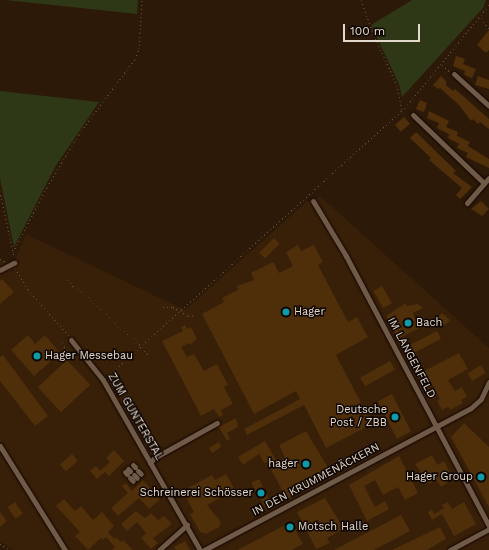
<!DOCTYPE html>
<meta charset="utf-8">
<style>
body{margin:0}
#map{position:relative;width:489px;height:550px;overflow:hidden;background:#2c1908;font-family:"Work Sans",sans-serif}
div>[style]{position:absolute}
.built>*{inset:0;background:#371f08}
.green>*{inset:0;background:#2e3716}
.building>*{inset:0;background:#4f2e0a;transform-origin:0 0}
.path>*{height:1px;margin-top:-0.5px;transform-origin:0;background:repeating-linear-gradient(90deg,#685748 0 1px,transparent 0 4px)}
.roads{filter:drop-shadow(0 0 1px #130400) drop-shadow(0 0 1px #130400)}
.minor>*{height:5px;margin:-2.5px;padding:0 2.5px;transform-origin:2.5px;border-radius:2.5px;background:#6f5a47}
.dots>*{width:11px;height:11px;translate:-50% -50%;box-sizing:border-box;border:2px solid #0e0602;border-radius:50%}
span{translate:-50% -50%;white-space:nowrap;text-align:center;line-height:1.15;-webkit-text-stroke:3px #0e0602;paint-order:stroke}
.poi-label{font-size:11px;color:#e4d8cd}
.left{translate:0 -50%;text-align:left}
.right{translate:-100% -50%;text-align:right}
.street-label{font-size:11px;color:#e4d8cd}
.scale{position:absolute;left:343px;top:24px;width:77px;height:18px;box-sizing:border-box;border:2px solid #e4d8cd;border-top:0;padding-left:5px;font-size:12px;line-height:14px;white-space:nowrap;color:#e4d8cd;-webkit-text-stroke:3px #0e0602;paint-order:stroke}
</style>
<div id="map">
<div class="built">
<div style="clip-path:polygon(320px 196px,489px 348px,489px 550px,13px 550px,0 542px,0 260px,13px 265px,26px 234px,185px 310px,306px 202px,313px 201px)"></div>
</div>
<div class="green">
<div style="clip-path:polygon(5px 0,138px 0,137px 14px)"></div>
<div style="clip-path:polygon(412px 0,486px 0,483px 8px,402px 97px,399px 84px,371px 25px)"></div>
<div style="clip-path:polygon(0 91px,99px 102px,55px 167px,14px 247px,0 179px)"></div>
</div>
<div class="building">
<div style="clip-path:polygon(489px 30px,489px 50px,486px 53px,477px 45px)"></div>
<div style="clip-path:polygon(456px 56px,465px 59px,463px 64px,476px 69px,472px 78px,464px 75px,465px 71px,453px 66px)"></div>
<div style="clip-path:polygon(441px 76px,446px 81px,446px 85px,453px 91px,455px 89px,489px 119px,489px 129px,480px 122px,478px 124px,473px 119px,471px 121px,460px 106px,440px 88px,438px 89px,433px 85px)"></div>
<div style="clip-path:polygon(478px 76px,489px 80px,489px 89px,475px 85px)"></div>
<div style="clip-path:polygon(420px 100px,427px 103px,424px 112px,416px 109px)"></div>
<div style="clip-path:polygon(429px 111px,449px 121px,446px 127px,458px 132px,457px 136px,470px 142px,468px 146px,489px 159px,489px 168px,466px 157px,468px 153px,457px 148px,459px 144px,448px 138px,449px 134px,437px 128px,439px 123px,427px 118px)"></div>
<div style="left:404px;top:117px;width:9px;height:12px;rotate:49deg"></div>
<div style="clip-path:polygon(416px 132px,456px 171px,453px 173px,472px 187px,460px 199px,456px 195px,462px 188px,429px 160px,431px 158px,410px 138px)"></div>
<div style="clip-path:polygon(481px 201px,489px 209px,482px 216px,471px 209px)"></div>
<div style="left:274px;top:238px;width:8px;height:21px;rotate:45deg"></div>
<div style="clip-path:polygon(298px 245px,301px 251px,314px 245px,323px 262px,318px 265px,348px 322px,357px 317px,368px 337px,336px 355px,372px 424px,326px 448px,304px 405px,247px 435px,244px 429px,300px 399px,296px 391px,254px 414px,202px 314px,224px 302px,222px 298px,238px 290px,237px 286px,254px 280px,251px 273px,271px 263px,274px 263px,279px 273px,293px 266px,286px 252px)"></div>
<div style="clip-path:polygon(2px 279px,14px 292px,0 304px,0 281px)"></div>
<div style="left:382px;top:286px;width:20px;height:10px;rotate:60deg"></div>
<div style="clip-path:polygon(406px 303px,407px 306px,418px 304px,423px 308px,413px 313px,419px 328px,398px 339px,386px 316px)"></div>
<div style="clip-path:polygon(442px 313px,450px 320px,445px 325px,436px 319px)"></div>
<div style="clip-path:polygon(185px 325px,187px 329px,191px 327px,197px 339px,190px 345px,189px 343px,181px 347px,187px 357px,194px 354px,204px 371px,217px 364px,228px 385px,224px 387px,233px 404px,221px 410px,223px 415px,219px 417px,214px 409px,201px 416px,162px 341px,183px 331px,181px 327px)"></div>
<div style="clip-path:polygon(437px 331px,441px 339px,412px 354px,422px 372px,459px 353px,468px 369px,448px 380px,455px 391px,462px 387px,467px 397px,461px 400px,463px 403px,450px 410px,448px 407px,442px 410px,437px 401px,440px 399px,433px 385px,425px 389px,404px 348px)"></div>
<div style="clip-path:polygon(28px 335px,35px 344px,45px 335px,60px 353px,34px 376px,11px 350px)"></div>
<div style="clip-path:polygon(3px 355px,48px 416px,35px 426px,0 381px,0 357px)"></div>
<div style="left:67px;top:360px;width:34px;height:40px;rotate:47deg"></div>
<div style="left:390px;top:361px;width:10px;height:34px;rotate:61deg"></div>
<div style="left:481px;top:365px;width:9px;height:16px;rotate:58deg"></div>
<div style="left:392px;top:394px;width:42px;height:16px;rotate:63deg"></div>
<div style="clip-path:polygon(236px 418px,238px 427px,227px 433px,230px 439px,227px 441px,219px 427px)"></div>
<div style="clip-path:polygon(464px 423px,489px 447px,489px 507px,451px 437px)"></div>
<div style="clip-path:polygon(306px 431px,332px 474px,287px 499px,267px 462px,264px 463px,259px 454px,243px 465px,238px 457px,265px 441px,277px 462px,285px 458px,279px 445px)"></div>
<div style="clip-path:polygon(219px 442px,221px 447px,212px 453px,209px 448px)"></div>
<div style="clip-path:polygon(114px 450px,124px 461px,109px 476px,105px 472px,97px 479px,90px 471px,96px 466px,100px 471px,110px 462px,106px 458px)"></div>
<div style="left:72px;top:454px;width:9px;height:16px;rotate:49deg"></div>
<div style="clip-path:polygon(432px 455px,437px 465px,444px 461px,453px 479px,441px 487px,437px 480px,429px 484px,415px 464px)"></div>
<div style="clip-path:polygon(399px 456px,418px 493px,405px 500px,398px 487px,383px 495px,375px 480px,364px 486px,375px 507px,385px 501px,389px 509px,367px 521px,349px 485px)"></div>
<div style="clip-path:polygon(226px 474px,235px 490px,207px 505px,221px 522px,219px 527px,206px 534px,200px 532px,190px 514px,194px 512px,184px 494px,187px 492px,186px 489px,212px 475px,215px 480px)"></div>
<div style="clip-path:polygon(259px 479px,271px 503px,264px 506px,251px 483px)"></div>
<div style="clip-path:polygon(143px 480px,160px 499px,149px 509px,139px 498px,118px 516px,111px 508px,128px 493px,122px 486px,126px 483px,132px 491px)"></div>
<div style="clip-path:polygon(325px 498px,344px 529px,327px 538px,330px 543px,316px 549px,297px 512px)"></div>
<div style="clip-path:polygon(64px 499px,75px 511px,81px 506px,93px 520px,102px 512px,114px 526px,108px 532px,114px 539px,116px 537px,121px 542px,123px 540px,133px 550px,112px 550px,115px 547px,106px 537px,103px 540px,101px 538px,88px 550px,75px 536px,80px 532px,56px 506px)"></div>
<div style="left:15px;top:502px;width:14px;height:9px;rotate:56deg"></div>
<div style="clip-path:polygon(448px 502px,452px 509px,464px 502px,476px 524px,454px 536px,442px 514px,432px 520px,428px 512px,432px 509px,434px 514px,444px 508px,442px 505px)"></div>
<div style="clip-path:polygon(136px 511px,145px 518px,151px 513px,158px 520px,164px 516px,172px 524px,153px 538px,158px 543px,151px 549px,141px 538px,146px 533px,137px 522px,127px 531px,121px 524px)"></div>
<div style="clip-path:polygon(0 512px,7px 521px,0 527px)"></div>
<div style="clip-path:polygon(401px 515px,410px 531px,374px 550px,334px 550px)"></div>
<div style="clip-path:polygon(291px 522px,303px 544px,292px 550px,237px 550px)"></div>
<div style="clip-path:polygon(440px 527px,446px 539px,427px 550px,392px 550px)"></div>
<div style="clip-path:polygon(185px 541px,190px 550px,176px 550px,174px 547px)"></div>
</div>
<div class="path">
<div style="left:361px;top:0;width:33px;rotate:70deg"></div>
<div style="left:372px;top:31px;width:60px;rotate:65.2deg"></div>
<div style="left:397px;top:85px;width:25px;rotate:79deg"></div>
<div style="left:481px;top:18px;width:14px;rotate:54deg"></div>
<div style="left:442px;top:65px;width:11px;rotate:41deg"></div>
<div style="left:0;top:191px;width:67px;rotate:78deg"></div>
<div style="left:13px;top:252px;width:73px;rotate:-62.4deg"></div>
<div style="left:47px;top:187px;width:62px;rotate:-58.9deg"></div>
<div style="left:79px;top:134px;width:94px;rotate:-53.3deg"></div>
<div style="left:135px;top:59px;width:11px;rotate:-68deg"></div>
<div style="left:139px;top:49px;width:49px;rotate:-86.5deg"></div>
<div style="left:0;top:259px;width:8px;rotate:23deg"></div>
<div style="left:15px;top:268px;width:26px;rotate:59deg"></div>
<div style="left:28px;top:290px;width:62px;rotate:48.3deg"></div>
<div style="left:67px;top:280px;width:10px;rotate:45deg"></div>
<div style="left:78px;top:289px;width:8px;rotate:45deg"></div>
<div style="left:88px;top:297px;width:8px;rotate:50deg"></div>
<div style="left:97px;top:306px;width:7px;rotate:45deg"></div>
<div style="left:163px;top:307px;width:10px"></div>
<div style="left:173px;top:307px;width:17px;rotate:31deg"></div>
<div style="left:188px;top:316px;width:8px;rotate:-7deg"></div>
<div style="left:106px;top:314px;width:8px;rotate:50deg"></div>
<div style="left:115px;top:323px;width:8px;rotate:50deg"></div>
<div style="left:124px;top:331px;width:7px;rotate:45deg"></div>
<div style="left:134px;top:338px;width:23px;rotate:50deg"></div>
<div style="left:62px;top:343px;width:13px;rotate:58deg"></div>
<div style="left:107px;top:377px;width:401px;rotate:-42.1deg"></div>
<div style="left:405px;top:108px;width:133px;rotate:-50.8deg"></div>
<div style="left:0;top:544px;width:12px;rotate:31deg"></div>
</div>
<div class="roads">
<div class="minor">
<div style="left:454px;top:74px;width:47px;rotate:42.4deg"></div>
<div style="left:413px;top:115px;width:98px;rotate:43.8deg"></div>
<div style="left:313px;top:201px;width:64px;rotate:59deg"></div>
<div style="left:346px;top:256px;width:306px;rotate:62.1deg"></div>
<div style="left:467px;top:203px;width:33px;rotate:-49deg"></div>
<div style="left:0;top:270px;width:16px;rotate:-27deg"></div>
<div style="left:71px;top:340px;width:51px;rotate:51.3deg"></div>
<div style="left:103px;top:380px;width:196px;rotate:60.3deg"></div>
<div style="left:0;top:446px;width:123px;rotate:58deg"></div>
<div style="left:150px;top:463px;width:6px;rotate:-51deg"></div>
<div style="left:154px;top:458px;width:72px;rotate:-29.1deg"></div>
<div style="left:133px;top:465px;width:3px;rotate:45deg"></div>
<div style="left:128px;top:469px;width:3px;rotate:45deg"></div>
<div style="left:138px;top:471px;width:4px;rotate:45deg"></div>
<div style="left:125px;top:472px;width:3px;rotate:45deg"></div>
<div style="left:134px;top:475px;width:4px;rotate:45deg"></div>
<div style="left:130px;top:478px;width:4px;rotate:45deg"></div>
<div style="left:159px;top:550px;width:38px;rotate:-42deg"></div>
<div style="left:204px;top:550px;width:302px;rotate:-28deg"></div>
<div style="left:471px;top:408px;width:13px;rotate:-42deg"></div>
<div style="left:481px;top:399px;width:19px;rotate:-65deg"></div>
<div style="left:450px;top:550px;width:44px;rotate:-28.3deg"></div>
</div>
</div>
<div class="dots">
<div style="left:286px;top:312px;background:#0f9aa8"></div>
<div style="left:408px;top:323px;background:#0f9aa8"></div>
<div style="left:37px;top:356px;background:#0f9aa8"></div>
<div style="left:395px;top:417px;background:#0f9aa8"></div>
<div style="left:306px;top:464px;background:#0f9aa8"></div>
<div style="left:481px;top:477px;background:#0f9aa8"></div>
<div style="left:261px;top:493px;background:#0f9aa8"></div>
<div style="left:290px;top:527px;background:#0f9aa8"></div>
</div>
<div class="poi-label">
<span class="left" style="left:294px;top:312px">Hager</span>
<span class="left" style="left:416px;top:323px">Bach</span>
<span class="left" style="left:45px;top:356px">Hager Messebau</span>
<span class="right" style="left:387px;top:417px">Deutsche<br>Post / ZBB</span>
<span class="right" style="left:298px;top:464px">hager</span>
<span class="right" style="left:473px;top:477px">Hager Group</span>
<span class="right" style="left:253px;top:493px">Schreinerei Schösser</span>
<span class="left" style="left:298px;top:527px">Motsch Halle</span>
</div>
<div class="street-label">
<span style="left:411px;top:358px;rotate:62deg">IM LANGENFELD</span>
<span style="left:135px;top:417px;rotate:60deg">ZUM GUNTERSTAL</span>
<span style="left:316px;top:480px;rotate:-28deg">IN DEN KRUMMENÄCKERN</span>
</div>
<div class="scale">100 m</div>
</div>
